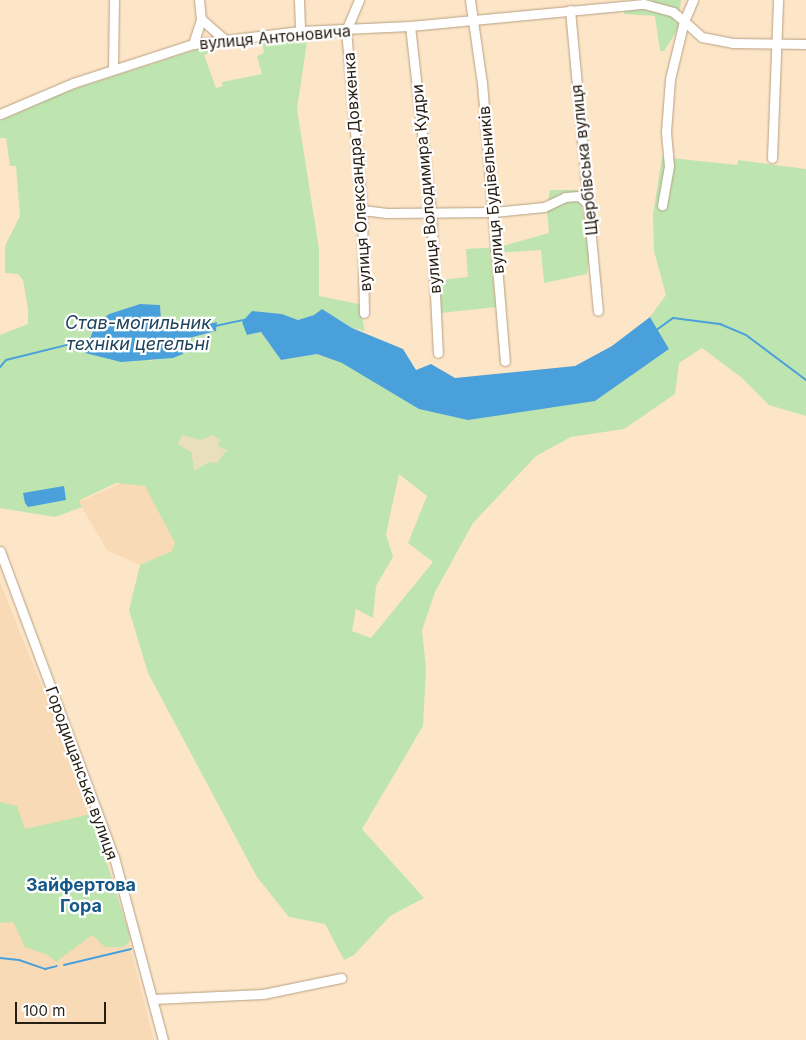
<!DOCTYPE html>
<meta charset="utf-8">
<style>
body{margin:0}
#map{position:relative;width:806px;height:1040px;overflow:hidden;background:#fde5c7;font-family:Inter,sans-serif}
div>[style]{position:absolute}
.built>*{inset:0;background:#f8dab6}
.green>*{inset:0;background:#bee5b0}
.sand>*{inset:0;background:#e9dfba}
.water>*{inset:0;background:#4aa0da}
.stream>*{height:2px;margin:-1px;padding:0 1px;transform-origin:1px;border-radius:1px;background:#4aa0da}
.roads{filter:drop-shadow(0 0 1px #b7a084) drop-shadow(0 0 1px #b7a084)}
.minor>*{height:9px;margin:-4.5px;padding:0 4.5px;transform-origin:4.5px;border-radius:4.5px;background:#fff}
span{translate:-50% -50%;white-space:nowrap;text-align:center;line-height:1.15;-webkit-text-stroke:4.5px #fff;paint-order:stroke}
.street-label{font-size:16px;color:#271e13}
.water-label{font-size:18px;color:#20435c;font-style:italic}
.neighbourhood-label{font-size:18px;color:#155988;font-weight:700}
.scale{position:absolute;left:15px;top:1002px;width:91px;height:22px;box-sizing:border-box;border:2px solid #271e13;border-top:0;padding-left:6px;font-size:15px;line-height:18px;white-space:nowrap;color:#271e13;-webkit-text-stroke:4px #fff;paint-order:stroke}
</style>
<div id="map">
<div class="built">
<div style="clip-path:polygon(123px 482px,145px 485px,175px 542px,173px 551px,140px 565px,107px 550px,79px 502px)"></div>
<div style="clip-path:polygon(0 582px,66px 747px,112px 877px,154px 1040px,0 1040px)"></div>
</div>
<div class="green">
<div style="clip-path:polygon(652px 0,681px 0,678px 29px,664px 51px,660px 51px,655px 16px,624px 14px,626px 8px,633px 6px,650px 9px)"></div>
<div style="clip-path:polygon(evenodd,271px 39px,307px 42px,297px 109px,319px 249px,319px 296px,359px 304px,365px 331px,352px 328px,322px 309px,314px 315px,298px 320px,282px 314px,248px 335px,261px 332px,281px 360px,317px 354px,342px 363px,567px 404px,595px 401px,669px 349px,650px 317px,666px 295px,654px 251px,653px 215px,662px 157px,737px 165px,738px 160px,806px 169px,806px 416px,769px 405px,742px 378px,702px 348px,679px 363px,675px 394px,624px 429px,571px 437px,536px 456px,473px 523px,435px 592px,422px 630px,426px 669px,423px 726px,362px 829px,424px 898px,390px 916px,354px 955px,344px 960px,325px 924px,289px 917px,257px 877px,148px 673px,129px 610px,140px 565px,172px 551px,175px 543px,145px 486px,116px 483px,82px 499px,79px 502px,82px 507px,55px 517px,0 508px,0 335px,28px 324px,28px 309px,23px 280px,18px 274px,5px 273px,5px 246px,20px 216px,16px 166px,10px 166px,6px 138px,0 138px,0 121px,59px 94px,198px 49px,212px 47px,215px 52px,204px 55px,216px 88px,223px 86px,222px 82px,262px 74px,257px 56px,264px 53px,262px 41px,271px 39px,140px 304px,160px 305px,161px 320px,176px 324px,179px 331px,217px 322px,216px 331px,189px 338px,183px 354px,150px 361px,109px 314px,140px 304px,271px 39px,212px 435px,218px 446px,210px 462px,194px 470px,192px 453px,212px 435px,271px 39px,399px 474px,427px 496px,408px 543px,433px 562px,371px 638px,352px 631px,356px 609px,373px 618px,376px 586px,393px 557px,386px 534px,399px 474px)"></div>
<div style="clip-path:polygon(550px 190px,580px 190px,589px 256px,587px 274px,544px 283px,541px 250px,490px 253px,496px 307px,441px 313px,440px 280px,468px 277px,466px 249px,499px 247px,549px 233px,547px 210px)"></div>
<div style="clip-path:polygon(0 802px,17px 806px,25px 829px,91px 814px,129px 933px,130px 941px,124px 947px,105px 947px,92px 935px,56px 962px,48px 955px,25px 947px,13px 922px,0 923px)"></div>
</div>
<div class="sand">
<div style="clip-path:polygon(182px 435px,201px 440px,212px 435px,220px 439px,218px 446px,227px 450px,217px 463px,210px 462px,194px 470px,192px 453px,178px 444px)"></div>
</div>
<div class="water">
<div style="clip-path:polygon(140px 304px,160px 305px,161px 320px,176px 324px,179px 331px,217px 322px,216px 331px,189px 338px,183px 354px,173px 358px,121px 362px,85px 353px,95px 325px,109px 314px)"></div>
<div style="clip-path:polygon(322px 309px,352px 328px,403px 349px,416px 370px,431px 364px,455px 378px,575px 366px,612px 346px,650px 317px,669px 349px,595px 401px,468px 420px,419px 409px,342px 363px,317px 354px,281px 360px,261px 332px,247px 335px,242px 322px,252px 311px,282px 314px,298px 320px,314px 315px)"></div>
<div style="clip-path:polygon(64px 486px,66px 500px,28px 507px,25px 503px,23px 493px)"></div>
</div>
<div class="stream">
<div style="left:215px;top:326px;width:33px;rotate:-12deg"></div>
<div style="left:655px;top:331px;width:22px;rotate:-36deg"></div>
<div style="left:673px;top:318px;width:47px;rotate:7.3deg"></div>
<div style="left:720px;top:324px;width:28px;rotate:23deg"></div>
<div style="left:746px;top:335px;width:75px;rotate:36.9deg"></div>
<div style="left:0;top:367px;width:9px;rotate:-49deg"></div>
<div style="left:6px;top:360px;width:88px;rotate:-13.9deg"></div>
<div style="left:0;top:958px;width:19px;rotate:6deg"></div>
<div style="left:19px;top:960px;width:28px;rotate:19deg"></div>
<div style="left:45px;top:969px;width:12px;rotate:-14deg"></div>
<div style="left:64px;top:965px;width:69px;rotate:-13.4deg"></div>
</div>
<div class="roads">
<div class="minor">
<div style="left:299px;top:0;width:31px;rotate:88deg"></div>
<div style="left:359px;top:0;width:33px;rotate:113deg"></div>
<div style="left:346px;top:30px;width:181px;rotate:84.9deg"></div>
<div style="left:362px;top:210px;width:103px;rotate:88.9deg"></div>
<div style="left:470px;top:0;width:84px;rotate:81.8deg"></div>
<div style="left:482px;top:83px;width:279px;rotate:85.3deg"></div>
<div style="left:693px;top:0;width:23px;rotate:113deg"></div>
<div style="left:684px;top:21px;width:24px;rotate:42deg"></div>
<div style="left:702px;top:37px;width:32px;rotate:11deg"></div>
<div style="left:733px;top:43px;width:73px;rotate:0.8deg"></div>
<div style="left:570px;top:10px;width:302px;rotate:84.7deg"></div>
<div style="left:201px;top:19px;width:33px;rotate:41deg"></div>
<div style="left:410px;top:26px;width:187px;rotate:83.6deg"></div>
<div style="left:431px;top:212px;width:141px;rotate:87.2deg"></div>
<div style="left:193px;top:44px;width:26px;rotate:-72deg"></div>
<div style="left:201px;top:19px;width:19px;rotate:-96deg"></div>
<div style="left:113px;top:69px;width:69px;rotate:-89.2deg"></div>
<div style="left:0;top:114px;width:79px;rotate:-23deg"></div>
<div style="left:73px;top:83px;width:126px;rotate:-18deg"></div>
<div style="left:193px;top:44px;width:108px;rotate:-6.9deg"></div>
<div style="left:300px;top:31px;width:110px;rotate:-2.6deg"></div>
<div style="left:410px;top:26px;width:235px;rotate:-5.4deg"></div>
<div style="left:644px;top:4px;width:30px;rotate:15deg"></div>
<div style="left:673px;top:12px;width:14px;rotate:39deg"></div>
<div style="left:684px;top:21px;width:60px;rotate:103.6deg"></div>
<div style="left:670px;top:79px;width:53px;rotate:94.3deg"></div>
<div style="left:666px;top:132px;width:34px;rotate:85deg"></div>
<div style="left:669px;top:166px;width:40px;rotate:100deg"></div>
<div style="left:772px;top:158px;width:158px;rotate:-87.8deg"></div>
<div style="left:362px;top:210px;width:25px;rotate:7deg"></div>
<div style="left:387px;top:213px;width:107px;rotate:-0.5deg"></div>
<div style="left:494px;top:212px;width:50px;rotate:-5.7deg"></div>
<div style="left:544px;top:207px;width:23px;rotate:-25deg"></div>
<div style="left:565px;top:197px;width:14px;rotate:-4deg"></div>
<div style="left:579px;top:196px;width:13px;rotate:42deg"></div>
<div style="left:0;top:551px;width:327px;rotate:69.6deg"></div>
<div style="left:114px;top:857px;width:189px;rotate:75deg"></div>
<div style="left:153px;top:999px;width:110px;rotate:-2.6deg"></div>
<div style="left:263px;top:994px;width:80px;rotate:-11.6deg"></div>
</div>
</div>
<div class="street-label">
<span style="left:275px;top:37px;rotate:-5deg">вулиця Антоновича</span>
<span style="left:584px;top:160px;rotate:-96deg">Щербівська вулиця</span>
<span style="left:357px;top:172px;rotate:-94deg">вулиця Олександра Довженка</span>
<span style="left:426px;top:189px;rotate:-95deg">вулиця Володимира Кудри</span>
<span style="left:491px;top:190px;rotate:-95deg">вулиця Будівельників</span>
<span style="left:82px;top:773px;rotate:70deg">Городищанська вулиця</span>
</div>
<div class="water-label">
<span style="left:138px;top:334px">Став-могильник<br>техніки цегельні</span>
</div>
<div class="neighbourhood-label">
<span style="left:81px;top:896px">Зайфертова<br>Гора</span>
</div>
<div class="scale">100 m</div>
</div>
